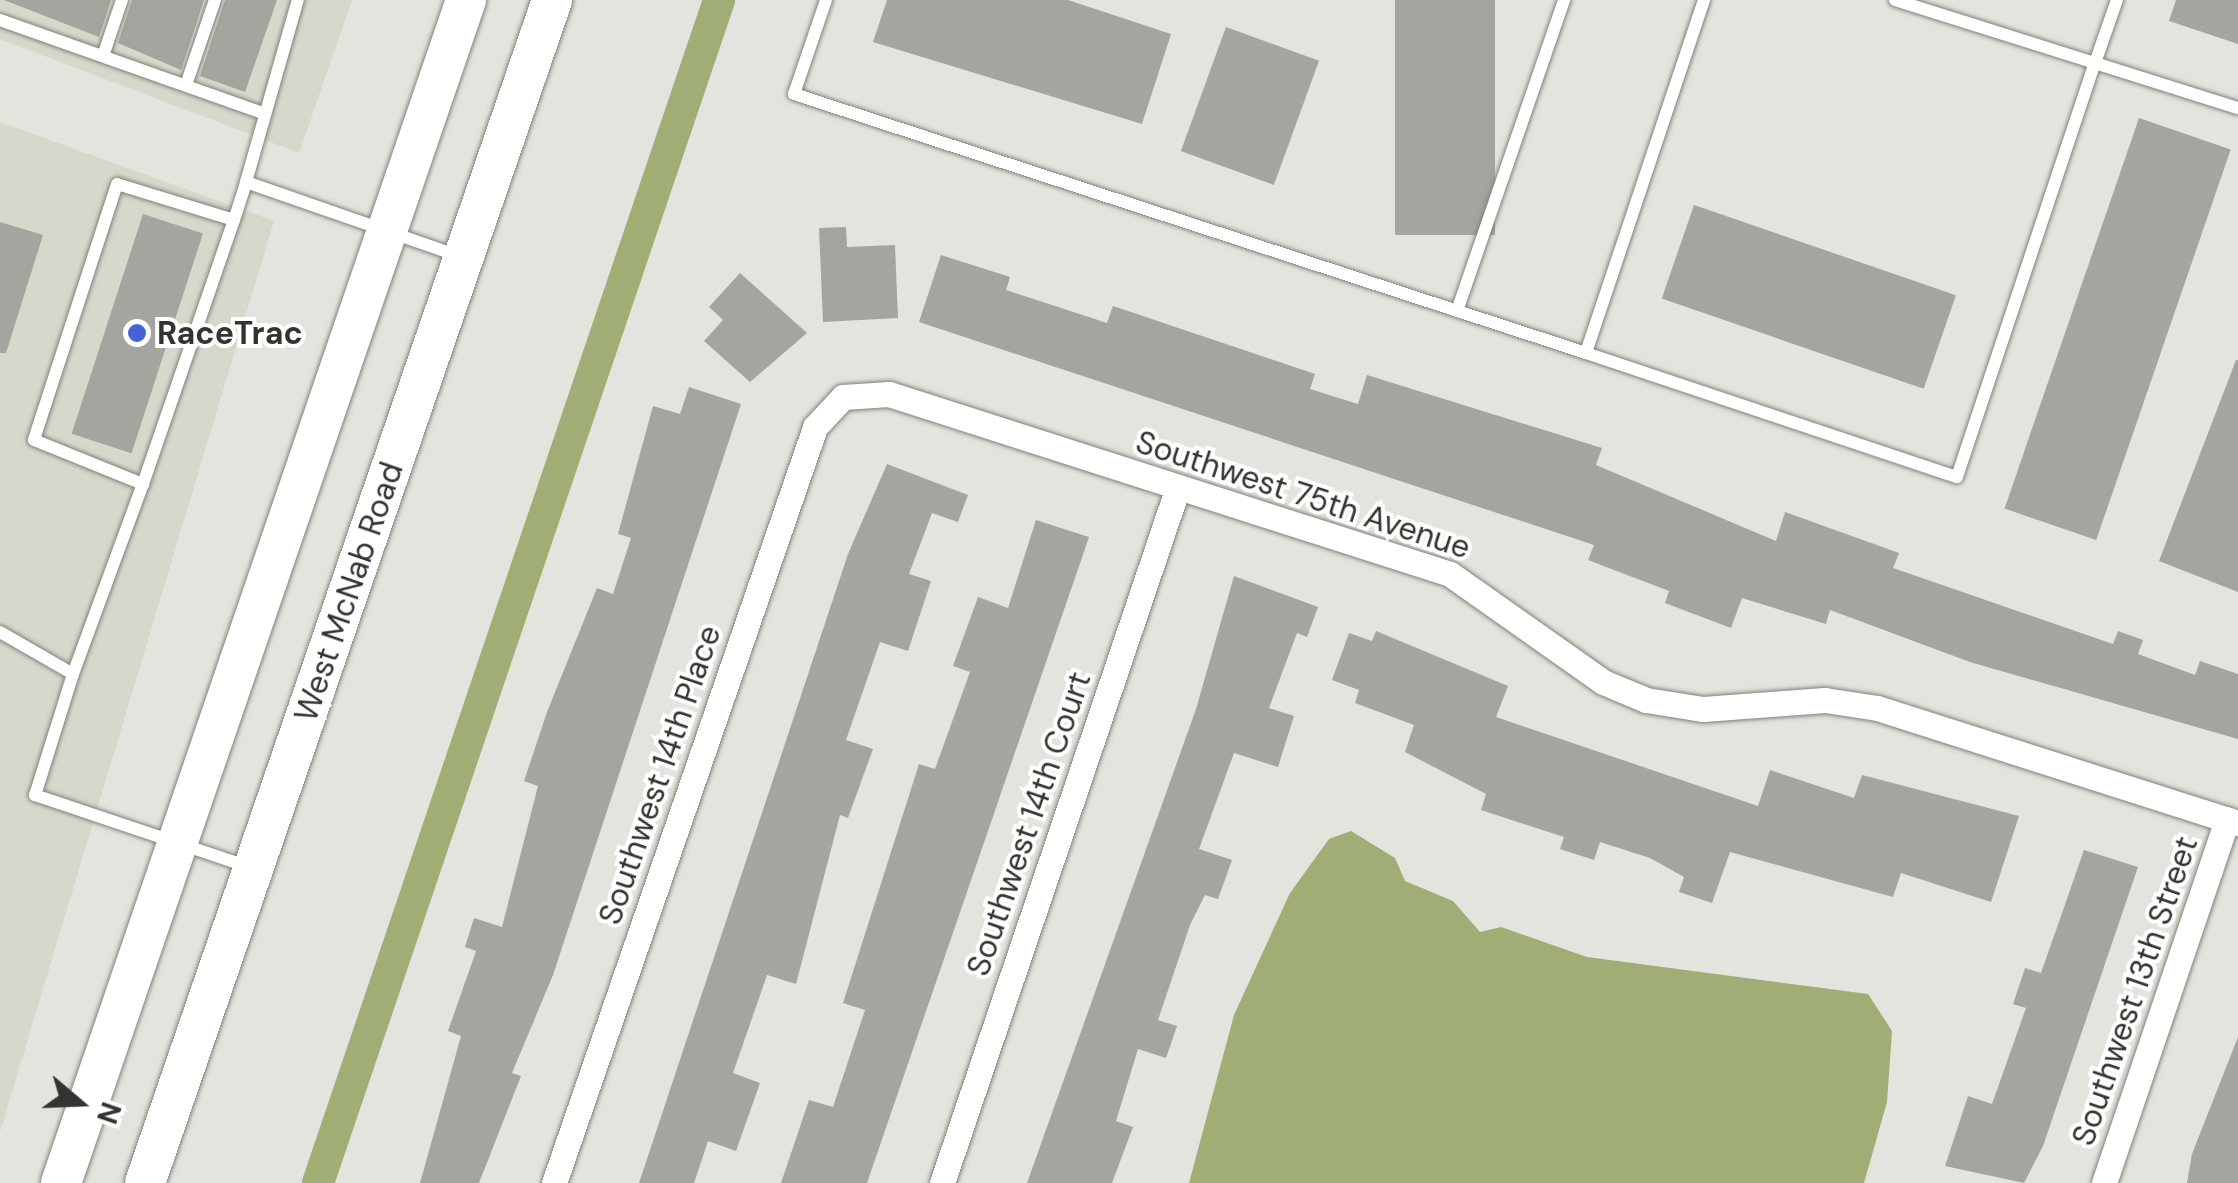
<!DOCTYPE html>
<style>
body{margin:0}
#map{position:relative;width:2238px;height:1183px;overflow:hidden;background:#e2e4dd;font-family:"DM Sans",sans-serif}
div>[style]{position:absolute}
.built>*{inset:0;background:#d5d9cb}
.water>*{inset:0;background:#a0ad74}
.canal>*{height:32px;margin:-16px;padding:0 16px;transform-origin:16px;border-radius:16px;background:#a0ad74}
.building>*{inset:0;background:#a3a59e;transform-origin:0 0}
.roads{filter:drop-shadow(0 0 2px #80827b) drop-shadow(0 0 2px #80827b)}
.lane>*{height:12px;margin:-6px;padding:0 6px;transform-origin:6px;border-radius:6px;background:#fff}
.street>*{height:25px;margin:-12.5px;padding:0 12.5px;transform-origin:12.5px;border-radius:12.5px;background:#fff}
.primary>*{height:40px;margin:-20px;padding:0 20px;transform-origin:20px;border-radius:20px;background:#fff}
.dots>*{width:28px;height:28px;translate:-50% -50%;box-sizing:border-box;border:5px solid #fff;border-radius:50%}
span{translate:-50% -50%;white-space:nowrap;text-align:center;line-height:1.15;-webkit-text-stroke:8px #fff;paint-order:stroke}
.poi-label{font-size:32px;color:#333431;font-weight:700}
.left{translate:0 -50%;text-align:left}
.street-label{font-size:32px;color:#333431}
.north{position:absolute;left:30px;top:1053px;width:100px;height:100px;-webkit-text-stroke:8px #fff;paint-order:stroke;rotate:109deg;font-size:28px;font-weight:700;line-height:40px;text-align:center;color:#333431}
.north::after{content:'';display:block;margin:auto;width:35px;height:45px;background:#333431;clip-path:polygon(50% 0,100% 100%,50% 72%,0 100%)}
</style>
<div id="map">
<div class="built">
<div style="clip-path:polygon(0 0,352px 0,299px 153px,0 39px)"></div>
<div style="clip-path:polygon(0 122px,274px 221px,0 1132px)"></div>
</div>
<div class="water">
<div style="clip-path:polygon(1351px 831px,1395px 858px,1405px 881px,1453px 901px,1480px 932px,1501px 927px,1587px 957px,1868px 994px,1892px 1031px,1887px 1102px,1864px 1183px,1189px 1183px,1234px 1015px,1290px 893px,1329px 839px)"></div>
</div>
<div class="canal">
<div style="left:318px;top:1183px;width:1249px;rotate:-71.27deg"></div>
</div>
<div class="building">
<div style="clip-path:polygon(4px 0,111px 0,99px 37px)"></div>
<div style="clip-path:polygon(132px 0,204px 0,181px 70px,118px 43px)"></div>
<div style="clip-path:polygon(225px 0,277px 0,245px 92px,200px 76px)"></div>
<div style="clip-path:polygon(887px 0,1068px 0,1171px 34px,1142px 124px,873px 42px)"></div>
<div style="left:1395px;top:0;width:100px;height:235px"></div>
<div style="clip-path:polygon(2176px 0,2238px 0,2238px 44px,2169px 21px)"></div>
<div style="left:1226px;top:27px;width:99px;height:132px;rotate:20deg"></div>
<div style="left:2139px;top:118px;width:97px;height:413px;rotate:19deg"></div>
<div style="left:1694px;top:205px;width:277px;height:99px;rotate:19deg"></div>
<div style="left:143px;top:214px;width:63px;height:231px;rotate:18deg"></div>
<div style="clip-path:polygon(0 222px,43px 235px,6px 353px,0 353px)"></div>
<div style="clip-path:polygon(846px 227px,847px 247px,895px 245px,898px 318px,823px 322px,819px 228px)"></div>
<div style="clip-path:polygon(941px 255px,1010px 277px,1006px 290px,1107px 323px,1113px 306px,1315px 374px,1310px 389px,1358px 404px,1367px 375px,1602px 448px,1596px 465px,1776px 541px,1785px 512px,1899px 553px,1893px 568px,2113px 644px,2118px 631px,2143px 640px,2138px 654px,2195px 675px,2200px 661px,2238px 674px,2238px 739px,1970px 662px,1830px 610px,1826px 624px,1742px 598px,1731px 628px,1665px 603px,1669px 591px,1588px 560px,1594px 545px,919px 322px)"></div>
<div style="clip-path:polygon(740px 273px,807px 333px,750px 382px,704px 341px,723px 320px,709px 307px)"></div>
<div style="clip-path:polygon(2236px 360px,2238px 360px,2238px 592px,2159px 561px)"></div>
<div style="clip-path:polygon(689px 387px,741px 404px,553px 975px,512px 1073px,521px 1076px,479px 1183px,420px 1183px,461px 1036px,448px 1031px,476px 951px,465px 947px,474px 918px,502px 927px,538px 786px,524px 781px,547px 712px,597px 588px,613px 594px,631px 538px,618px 534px,653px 406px,680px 414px)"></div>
<div style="clip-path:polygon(887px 464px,968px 495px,958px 522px,932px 513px,909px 574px,931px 581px,908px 651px,880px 642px,846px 740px,873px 749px,848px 818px,840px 815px,796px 984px,767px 975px,733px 1073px,760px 1083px,736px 1151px,708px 1141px,694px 1183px,639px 1183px,848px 554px)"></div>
<div style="clip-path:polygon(1036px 520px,1089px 537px,867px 1183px,781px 1183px,809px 1100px,833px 1107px,865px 1010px,843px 1003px,919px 764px,935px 769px,970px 672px,953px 666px,978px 597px,1008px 608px)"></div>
<div style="clip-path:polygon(1234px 576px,1318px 607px,1307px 637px,1297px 633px,1269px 708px,1294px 716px,1278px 767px,1234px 753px,1199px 849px,1232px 860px,1218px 899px,1205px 895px,1190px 925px,1158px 1020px,1177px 1026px,1166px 1058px,1138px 1049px,1116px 1121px,1133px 1127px,1112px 1183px,1027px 1183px,1196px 709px)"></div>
<div style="clip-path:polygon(1376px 631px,1508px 686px,1496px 717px,1758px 806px,1770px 770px,1854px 798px,1862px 775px,2019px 816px,1991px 902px,1901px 873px,1893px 897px,1730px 852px,1712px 903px,1679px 892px,1684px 877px,1650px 858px,1600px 842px,1594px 860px,1560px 849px,1564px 837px,1481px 810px,1486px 794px,1405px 752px,1414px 725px,1355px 703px,1359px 690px,1332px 680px,1349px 633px,1372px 641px)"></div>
<div style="clip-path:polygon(2084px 850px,2138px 867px,2043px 1146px,2024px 1183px,1945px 1166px,1968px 1096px,1992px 1104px,2026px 1008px,2013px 1004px,2025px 968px,2041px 973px)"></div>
<div style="clip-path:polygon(2238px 1037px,2238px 1183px,2187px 1183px,2192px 1154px)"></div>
</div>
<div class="roads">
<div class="lane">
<div style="left:826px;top:0;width:99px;rotate:108.8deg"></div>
<div style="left:794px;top:94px;width:833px;rotate:18.11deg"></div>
<div style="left:1704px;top:0;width:372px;rotate:108.5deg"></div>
<div style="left:1586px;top:353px;width:391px;rotate:18.5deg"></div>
<div style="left:1957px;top:477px;width:436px;rotate:-71.6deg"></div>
<div style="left:2095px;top:63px;width:150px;rotate:17.5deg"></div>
<div style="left:1895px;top:0;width:210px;rotate:17.5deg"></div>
<div style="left:2095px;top:63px;width:67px;rotate:-70.8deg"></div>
<div style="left:0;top:20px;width:279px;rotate:19.5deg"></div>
<div style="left:103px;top:56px;width:59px;rotate:-71.3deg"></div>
<div style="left:186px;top:85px;width:90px;rotate:-71.2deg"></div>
<div style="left:246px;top:182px;width:189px;rotate:-74.1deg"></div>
<div style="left:234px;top:220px;width:122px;rotate:-162.9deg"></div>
<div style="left:117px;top:184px;width:269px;rotate:108deg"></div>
<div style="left:34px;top:440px;width:118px;rotate:22deg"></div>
<div style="left:143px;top:484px;width:279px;rotate:-71deg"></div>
<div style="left:234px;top:220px;width:40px;rotate:-72deg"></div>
<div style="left:246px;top:182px;width:228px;rotate:19.2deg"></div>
<div style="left:1457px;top:311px;width:329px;rotate:-71deg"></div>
<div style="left:0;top:632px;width:84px;rotate:29.9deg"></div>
<div style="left:73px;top:674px;width:127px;rotate:107.4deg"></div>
<div style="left:35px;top:795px;width:223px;rotate:18.6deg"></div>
<div style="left:73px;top:674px;width:202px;rotate:-69.8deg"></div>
</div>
<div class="street">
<div style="left:554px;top:1183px;width:800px;rotate:-70.95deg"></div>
<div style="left:815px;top:427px;width:41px;rotate:-47deg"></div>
<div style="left:843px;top:397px;width:46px;rotate:-3.7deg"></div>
<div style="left:889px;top:394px;width:589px;rotate:17.79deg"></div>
<div style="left:1450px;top:574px;width:187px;rotate:35.2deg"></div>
<div style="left:1603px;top:682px;width:47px;rotate:22.7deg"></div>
<div style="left:1646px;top:700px;width:58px;rotate:9deg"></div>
<div style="left:1703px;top:709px;width:122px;rotate:-4.2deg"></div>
<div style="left:1825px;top:700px;width:53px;rotate:8.7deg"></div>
<div style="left:1877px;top:708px;width:379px;rotate:17.7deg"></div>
<div style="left:942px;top:1183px;width:735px;rotate:-71.27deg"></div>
<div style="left:2104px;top:1183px;width:384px;rotate:-71.3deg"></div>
</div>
<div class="primary">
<div style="left:61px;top:1183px;width:1250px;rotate:-71.1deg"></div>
<div style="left:145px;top:1183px;width:1251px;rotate:-71.01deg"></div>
</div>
</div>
<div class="dots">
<div style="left:137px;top:333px;background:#4663d6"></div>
</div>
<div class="poi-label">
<span class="left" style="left:157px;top:333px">RaceTrac</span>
</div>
<div class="street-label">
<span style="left:1303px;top:495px;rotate:18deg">Southwest 75th Avenue</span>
<span style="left:349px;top:592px;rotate:-71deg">West McNab Road</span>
<span style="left:660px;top:775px;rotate:-71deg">Southwest 14th Place</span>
<span style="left:1029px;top:824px;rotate:-71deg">Southwest 14th Court</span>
<span style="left:2135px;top:991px;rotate:-71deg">Southwest 13th Street</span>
</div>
<div class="north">N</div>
</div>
